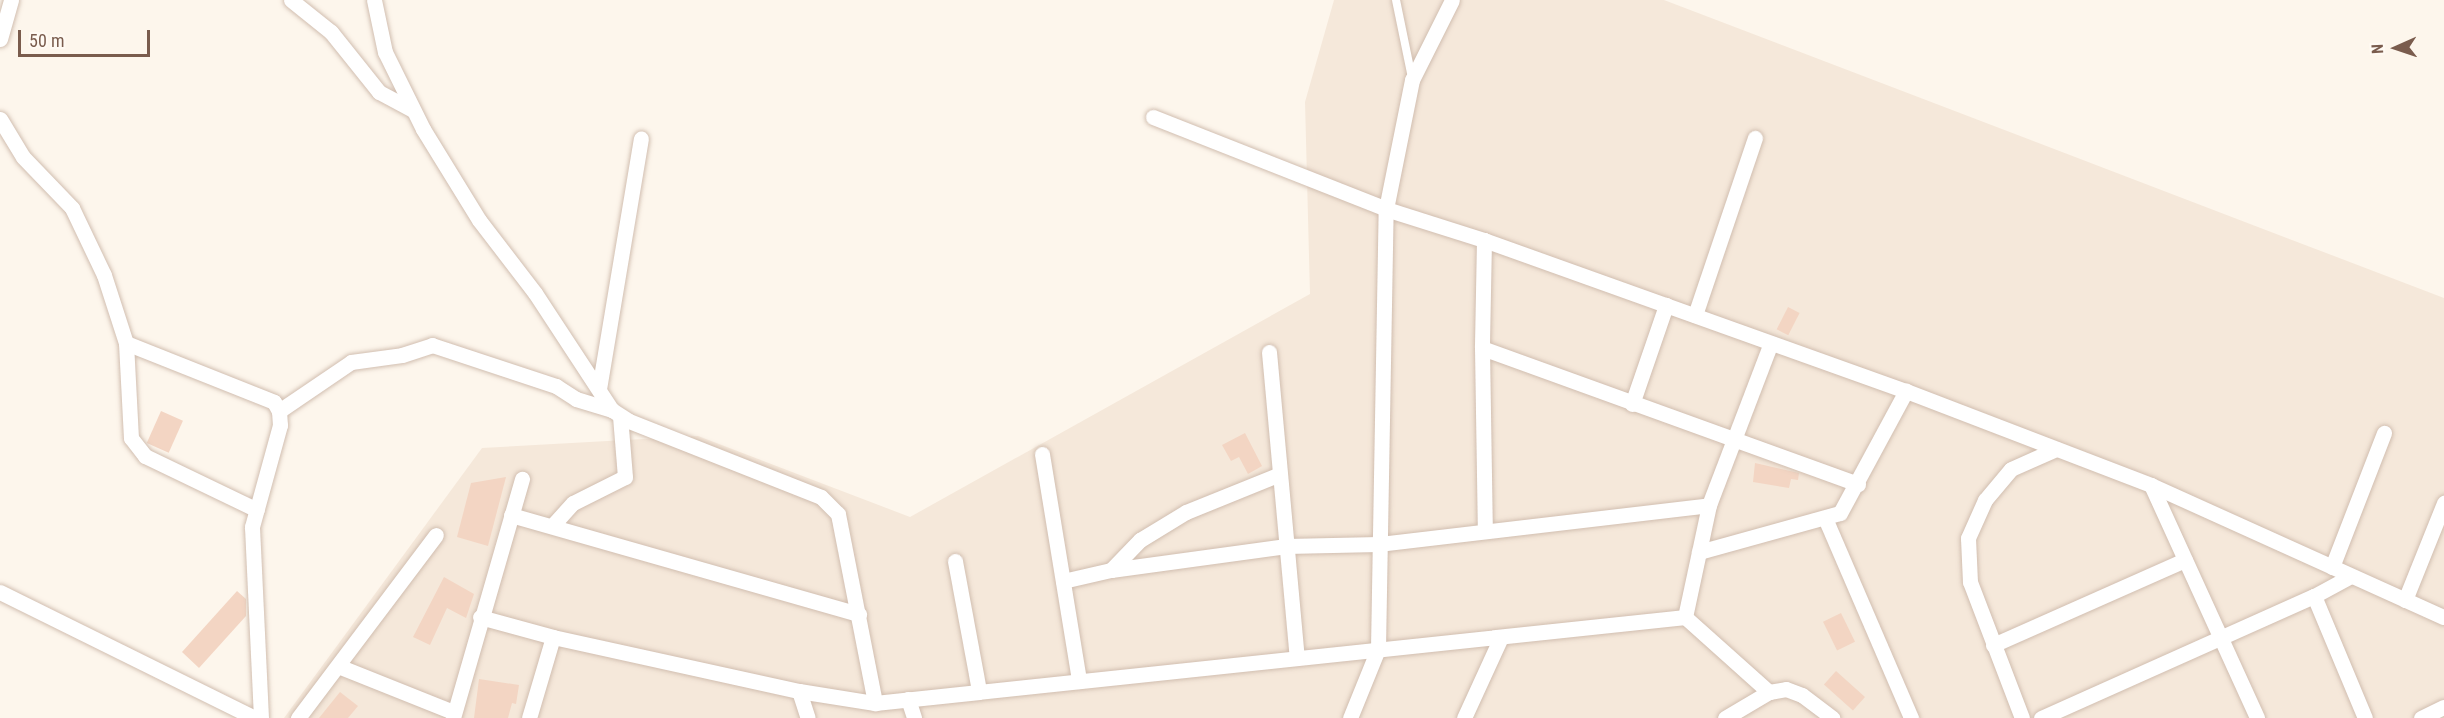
<!DOCTYPE html>
<style>
body{margin:0}
#map{position:relative;width:2444px;height:718px;overflow:hidden;background:#fdf6ec;font-family:"Roboto Condensed",sans-serif}
div>[style]{position:absolute}
.residential>*{inset:0;background:#f5e8da}
.building>*{inset:0;background:#f3d5c3;transform-origin:0 0}
.roads{filter:drop-shadow(0 0 2px #d1beb0) drop-shadow(0 0 2px #d1beb0)}
.service>*{height:8px;margin:-4px;padding:0 4px;transform-origin:4px;border-radius:4px;background:#fff}
.minor>*{height:15px;margin:-7.5px;padding:0 7.5px;transform-origin:7.5px;border-radius:7.5px;background:#fff}
span{translate:-50% -50%;white-space:nowrap;text-align:center;line-height:1.15;-webkit-text-stroke:4.5px #fffaf3;paint-order:stroke}
.north{position:absolute;left:2366px;top:18px;width:60px;height:60px;-webkit-text-stroke:4px #fffaf3;paint-order:stroke;rotate:267deg;font-size:16px;font-weight:700;line-height:24px;text-align:center;color:#7a5c4d}
.north::after{content:'';display:block;margin:auto;width:21px;height:27px;background:#7a5c4d;clip-path:polygon(50% 0,100% 100%,50% 72%,0 100%)}
.scale{position:absolute;left:18px;top:30px;width:132px;height:27px;box-sizing:border-box;border:3px solid #7a5c4d;border-top:0;padding-left:8px;font-size:18px;line-height:21px;white-space:nowrap;color:#7a5c4d;-webkit-text-stroke:4px #fffaf3;paint-order:stroke}
</style>
<div id="map">
<div class="residential">
<div style="clip-path:polygon(1334px 0,1664px 0,2444px 298px,2444px 718px,284px 718px,482px 448px,698px 436px,910px 517px,1310px 294px,1305px 102px)"></div>
</div>
<div class="building">
<div style="left:1788px;top:307px;width:13px;height:25px;rotate:27deg"></div>
<div style="left:161px;top:411px;width:24px;height:35px;rotate:24deg"></div>
<div style="clip-path:polygon(1245px 433px,1262px 466px,1248px 474px,1239px 457px,1231px 461px,1222px 445px)"></div>
<div style="clip-path:polygon(1755px 463px,1799px 473px,1798px 480px,1791px 479px,1789px 488px,1753px 482px)"></div>
<div style="clip-path:polygon(506px 477px,488px 546px,457px 537px,471px 483px)"></div>
<div style="clip-path:polygon(444px 577px,474px 594px,466px 618px,447px 608px,430px 645px,413px 637px)"></div>
<div style="clip-path:polygon(237px 591px,246px 599px,246px 616px,199px 668px,182px 652px)"></div>
<div style="left:1841px;top:613px;width:32px;height:20px;rotate:64deg"></div>
<div style="left:1836px;top:671px;width:39px;height:18px;rotate:42deg"></div>
<div style="clip-path:polygon(479px 679px,519px 685px,516px 704px,512px 703px,508px 718px,474px 718px)"></div>
<div style="clip-path:polygon(340px 692px,358px 706px,348px 718px,319px 718px)"></div>
</div>
<div class="roads">
<div class="service">
<div style="left:1396px;top:0;width:80px;rotate:78.4deg"></div>
</div>
<div class="minor">
<div style="left:291px;top:0;width:51px;rotate:38.7deg"></div>
<div style="left:331px;top:32px;width:77px;rotate:51.3deg"></div>
<div style="left:379px;top:92px;width:38px;rotate:28deg"></div>
<div style="left:374px;top:0;width:53px;rotate:78.1deg"></div>
<div style="left:385px;top:52px;width:86px;rotate:63.7deg"></div>
<div style="left:423px;top:129px;width:107px;rotate:58.4deg"></div>
<div style="left:479px;top:220px;width:92px;rotate:52.5deg"></div>
<div style="left:535px;top:293px;width:140px;rotate:56.7deg"></div>
<div style="left:612px;top:410px;width:20px;rotate:33deg"></div>
<div style="left:629px;top:421px;width:206px;rotate:21.6deg"></div>
<div style="left:821px;top:497px;width:24px;rotate:45deg"></div>
<div style="left:838px;top:514px;width:193px;rotate:78.9deg"></div>
<div style="left:0;top:39px;width:41px;rotate:-74.2deg"></div>
<div style="left:1153px;top:117px;width:251px;rotate:21.5deg"></div>
<div style="left:1386px;top:209px;width:103px;rotate:17.6deg"></div>
<div style="left:1484px;top:240px;width:448px;rotate:19.7deg"></div>
<div style="left:1906px;top:391px;width:262px;rotate:21deg"></div>
<div style="left:2151px;top:485px;width:321px;rotate:24.3deg"></div>
<div style="left:0;top:119px;width:44px;rotate:58.8deg"></div>
<div style="left:23px;top:157px;width:71px;rotate:46.1deg"></div>
<div style="left:72px;top:208px;width:74px;rotate:64.5deg"></div>
<div style="left:104px;top:275px;width:71px;rotate:72.1deg"></div>
<div style="left:126px;top:343px;width:95px;rotate:87deg"></div>
<div style="left:131px;top:438px;width:23px;rotate:52deg"></div>
<div style="left:145px;top:456px;width:124px;rotate:25.7deg"></div>
<div style="left:1484px;top:240px;width:108px;rotate:91.1deg"></div>
<div style="left:1482px;top:348px;width:400px;rotate:19.9deg"></div>
<div style="left:1695px;top:315px;width:187px;rotate:-71.3deg"></div>
<div style="left:126px;top:343px;width:159px;rotate:21.7deg"></div>
<div style="left:274px;top:402px;width:10px;rotate:61deg"></div>
<div style="left:279px;top:411px;width:14px;rotate:86deg"></div>
<div style="left:280px;top:425px;width:106px;rotate:105.4deg"></div>
<div style="left:252px;top:527px;width:191px;rotate:87.3deg"></div>
<div style="left:1482px;top:348px;width:183px;rotate:89.1deg"></div>
<div style="left:1269px;top:352px;width:307px;rotate:84.8deg"></div>
<div style="left:599px;top:389px;width:254px;rotate:-80.5deg"></div>
<div style="left:1632px;top:404px;width:105px;rotate:-71deg"></div>
<div style="left:279px;top:411px;width:87px;rotate:-34.2deg"></div>
<div style="left:351px;top:362px;width:51px;rotate:-7.8deg"></div>
<div style="left:402px;top:355px;width:32px;rotate:-18deg"></div>
<div style="left:432px;top:345px;width:131px;rotate:18.3deg"></div>
<div style="left:556px;top:386px;width:24px;rotate:33deg"></div>
<div style="left:576px;top:399px;width:38px;rotate:17deg"></div>
<div style="left:1042px;top:454px;width:230px;rotate:80.7deg"></div>
<div style="left:2151px;top:485px;width:256px;rotate:65.5deg"></div>
<div style="left:511px;top:515px;width:362px;rotate:15.9deg"></div>
<div style="left:1825px;top:518px;width:218px;rotate:66.7deg"></div>
<div style="left:552px;top:526px;width:31px;rotate:-48deg"></div>
<div style="left:573px;top:503px;width:58px;rotate:-26.6deg"></div>
<div style="left:625px;top:477px;width:61px;rotate:-94.7deg"></div>
<div style="left:1699px;top:552px;width:146px;rotate:-15.5deg"></div>
<div style="left:1840px;top:513px;width:139px;rotate:-61.6deg"></div>
<div style="left:955px;top:561px;width:132px;rotate:79.5deg"></div>
<div style="left:2332px;top:567px;width:144px;rotate:-68.8deg"></div>
<div style="left:1111px;top:570px;width:42px;rotate:-46deg"></div>
<div style="left:1140px;top:540px;width:54px;rotate:-31.3deg"></div>
<div style="left:1186px;top:512px;width:101px;rotate:-22deg"></div>
<div style="left:1063px;top:581px;width:49px;rotate:-12.9deg"></div>
<div style="left:1111px;top:570px;width:177px;rotate:-7.8deg"></div>
<div style="left:1286px;top:546px;width:93px;rotate:-1.2deg"></div>
<div style="left:1379px;top:544px;width:332px;rotate:-6.7deg"></div>
<div style="left:0;top:592px;width:284px;rotate:26.3deg"></div>
<div style="left:2314px;top:596px;width:132px;rotate:67.3deg"></div>
<div style="left:2405px;top:600px;width:105px;rotate:-68.1deg"></div>
<div style="left:480px;top:617px;width:76px;rotate:15.3deg"></div>
<div style="left:553px;top:637px;width:252px;rotate:12.4deg"></div>
<div style="left:799px;top:691px;width:77px;rotate:9deg"></div>
<div style="left:875px;top:703px;width:815px;rotate:-6.06deg"></div>
<div style="left:1685px;top:617px;width:113px;rotate:41.8deg"></div>
<div style="left:1685px;top:617px;width:115px;rotate:-77.9deg"></div>
<div style="left:1709px;top:505px;width:173px;rotate:-69.1deg"></div>
<div style="left:1993px;top:645px;width:210px;rotate:-23.9deg"></div>
<div style="left:338px;top:666px;width:124px;rotate:21.8deg"></div>
<div style="left:799px;top:691px;width:28px;rotate:72deg"></div>
<div style="left:908px;top:699px;width:20px;rotate:72deg"></div>
<div style="left:298px;top:718px;width:229px;rotate:-53deg"></div>
<div style="left:453px;top:718px;width:249px;rotate:-73.9deg"></div>
<div style="left:529px;top:718px;width:84px;rotate:-73.5deg"></div>
<div style="left:1350px;top:718px;width:74px;rotate:-67.9deg"></div>
<div style="left:1378px;top:649px;width:440px;rotate:-89deg"></div>
<div style="left:1386px;top:209px;width:132px;rotate:-78.6deg"></div>
<div style="left:1412px;top:80px;width:89px;rotate:-63.4deg"></div>
<div style="left:1464px;top:718px;width:89px;rotate:-65.4deg"></div>
<div style="left:1725px;top:718px;width:51px;rotate:-30.6deg"></div>
<div style="left:1769px;top:692px;width:17px;rotate:-10deg"></div>
<div style="left:1786px;top:689px;width:17px;rotate:21deg"></div>
<div style="left:1802px;top:695px;width:38px;rotate:37deg"></div>
<div style="left:2022px;top:718px;width:146px;rotate:-110.9deg"></div>
<div style="left:1970px;top:582px;width:44px;rotate:-92.6deg"></div>
<div style="left:1968px;top:538px;width:42px;rotate:-65.9deg"></div>
<div style="left:1985px;top:500px;width:40px;rotate:-50deg"></div>
<div style="left:2011px;top:469px;width:49px;rotate:-24deg"></div>
<div style="left:2041px;top:718px;width:299px;rotate:-24.1deg"></div>
<div style="left:2314px;top:596px;width:42px;rotate:-28.4deg"></div>
<div style="left:2421px;top:718px;width:25px;rotate:-26deg"></div>
</div>
</div>
<div class="north">N</div>
<div class="scale">50 m</div>
</div>
